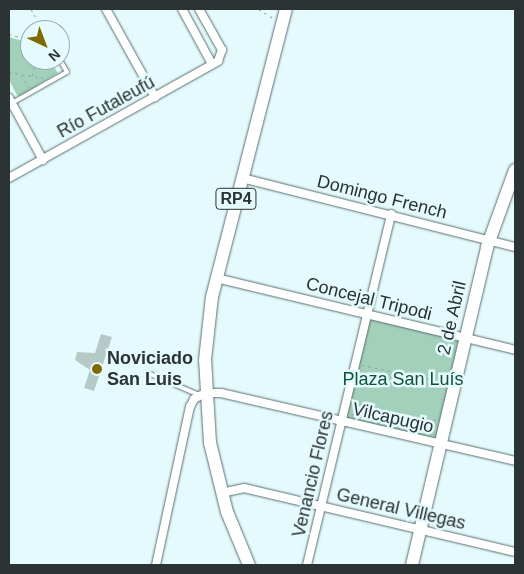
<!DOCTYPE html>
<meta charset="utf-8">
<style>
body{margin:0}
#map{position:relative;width:524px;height:574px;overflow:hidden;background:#e4fafd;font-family:Helvetica,sans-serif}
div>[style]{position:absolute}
.green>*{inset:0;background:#a3d0ba;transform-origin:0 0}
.building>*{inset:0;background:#b5cac7}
.path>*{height:1px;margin-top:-0.5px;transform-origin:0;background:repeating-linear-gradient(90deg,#94a4a6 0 2.5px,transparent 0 6.5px)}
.roads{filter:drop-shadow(0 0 1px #5b6e71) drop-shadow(0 0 1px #5b6e71)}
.service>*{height:4px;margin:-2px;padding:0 2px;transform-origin:2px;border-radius:2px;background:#fff}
.minor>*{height:8px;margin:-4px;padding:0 4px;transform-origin:4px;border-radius:4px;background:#fff}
.primary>*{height:12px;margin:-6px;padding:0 6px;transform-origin:6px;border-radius:6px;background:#fff}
.dots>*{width:14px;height:14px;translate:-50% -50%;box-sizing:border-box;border:2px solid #e4fafd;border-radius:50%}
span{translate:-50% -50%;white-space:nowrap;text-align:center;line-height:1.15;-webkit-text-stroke:5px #e4fafd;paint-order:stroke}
.shield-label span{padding:1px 4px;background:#e4fafd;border:1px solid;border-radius:4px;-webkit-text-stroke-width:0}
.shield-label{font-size:16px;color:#2b3334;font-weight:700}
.street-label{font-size:18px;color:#2b3334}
.poi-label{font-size:18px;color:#2b3334;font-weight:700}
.left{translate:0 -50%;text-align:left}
.park-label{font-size:18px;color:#13523a}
.frame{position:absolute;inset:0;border:10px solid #2b3334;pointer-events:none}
.north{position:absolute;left:20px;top:20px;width:50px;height:50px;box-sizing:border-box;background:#e4fafd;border:1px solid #9aaaad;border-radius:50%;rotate:137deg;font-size:14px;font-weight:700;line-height:20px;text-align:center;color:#2b3334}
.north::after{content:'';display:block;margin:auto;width:18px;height:22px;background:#7e6a01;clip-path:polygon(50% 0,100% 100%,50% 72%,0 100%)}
</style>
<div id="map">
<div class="green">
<div style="clip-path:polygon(9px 37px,30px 43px,30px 60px,49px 60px,58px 73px,18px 97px,9px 80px)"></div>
<div style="left:367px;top:314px;width:102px;height:110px;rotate:14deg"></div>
</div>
<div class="building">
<div style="clip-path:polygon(101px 334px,112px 337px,94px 391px,84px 388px,90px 370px,75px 360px,77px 352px,95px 353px)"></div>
</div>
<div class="path">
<div style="left:31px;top:9px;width:24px;rotate:60deg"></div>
<div style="left:259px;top:9px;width:17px;rotate:33deg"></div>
<div style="left:9px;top:34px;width:22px;rotate:16deg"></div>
<div style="left:9px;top:72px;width:36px;rotate:10deg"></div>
<div style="left:21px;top:75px;width:15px;rotate:58deg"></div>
<div style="left:32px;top:76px;width:11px;rotate:-75deg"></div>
<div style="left:362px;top:365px;width:84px;rotate:11.7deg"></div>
<div style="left:355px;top:399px;width:29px;rotate:44deg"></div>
<div style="left:351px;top:414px;width:84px;rotate:12.4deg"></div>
<div style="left:409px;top:427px;width:29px;rotate:-16deg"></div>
</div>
<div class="roads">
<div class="service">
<div style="left:12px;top:103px;width:63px;rotate:-29.4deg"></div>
<div style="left:67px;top:72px;width:14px;rotate:-120deg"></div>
<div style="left:148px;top:373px;width:56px;rotate:23.3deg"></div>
</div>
<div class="minor">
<div style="left:106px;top:9px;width:101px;rotate:60.9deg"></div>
<div style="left:182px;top:9px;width:63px;rotate:61.4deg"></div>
<div style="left:9px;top:98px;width:71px;rotate:61.3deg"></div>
<div style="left:9px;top:178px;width:240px;rotate:-29.2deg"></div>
<div style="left:218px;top:61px;width:12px;rotate:-70deg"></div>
<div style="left:222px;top:50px;width:47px;rotate:-119.3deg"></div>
<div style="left:242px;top:178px;width:282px;rotate:14.2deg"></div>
<div style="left:216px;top:278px;width:308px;rotate:13.5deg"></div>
<div style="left:221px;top:493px;width:24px;rotate:-12deg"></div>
<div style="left:244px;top:488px;width:278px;rotate:13.3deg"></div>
<div style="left:156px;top:565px;width:162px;rotate:-77.9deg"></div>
<div style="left:190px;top:407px;width:9px;rotate:-63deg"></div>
<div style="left:194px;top:399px;width:13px;rotate:-29deg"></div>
<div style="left:205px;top:393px;width:16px"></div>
<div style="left:221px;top:393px;width:302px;rotate:13deg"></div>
<div style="left:307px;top:565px;width:361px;rotate:-76.5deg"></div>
</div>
<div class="primary">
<div style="left:249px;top:565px;width:57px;rotate:-112.5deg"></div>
<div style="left:227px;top:512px;width:71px;rotate:-103.8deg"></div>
<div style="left:210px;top:443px;width:83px;rotate:-93.4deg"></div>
<div style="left:205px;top:360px;width:63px;rotate:-83.7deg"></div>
<div style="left:212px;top:297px;width:297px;rotate:-75.6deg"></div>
<div style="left:412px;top:565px;width:327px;rotate:-76.7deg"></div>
<div style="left:487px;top:247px;width:82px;rotate:-70deg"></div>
</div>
</div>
<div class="dots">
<div style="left:97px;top:369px;background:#7e6a01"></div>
</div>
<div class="shield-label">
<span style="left:236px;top:199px">RP4</span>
</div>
<div class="street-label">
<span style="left:106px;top:107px;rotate:-29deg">Río Futaleufú</span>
<span style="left:382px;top:197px;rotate:14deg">Domingo French</span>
<span style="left:369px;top:299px;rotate:14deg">Concejal Tripodi</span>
<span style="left:452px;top:318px;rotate:-77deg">2 de Abril</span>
<span style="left:393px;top:418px;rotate:13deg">Vilcapugio</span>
<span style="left:313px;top:474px;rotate:-77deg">Venancio Flores</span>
<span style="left:401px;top:509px;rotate:13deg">General Villegas</span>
</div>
<div class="poi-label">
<span class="left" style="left:107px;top:369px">Noviciado<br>San Luis</span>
</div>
<div class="park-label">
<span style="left:403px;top:379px">Plaza San Luís</span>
</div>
<div class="frame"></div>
<div class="north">N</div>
</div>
